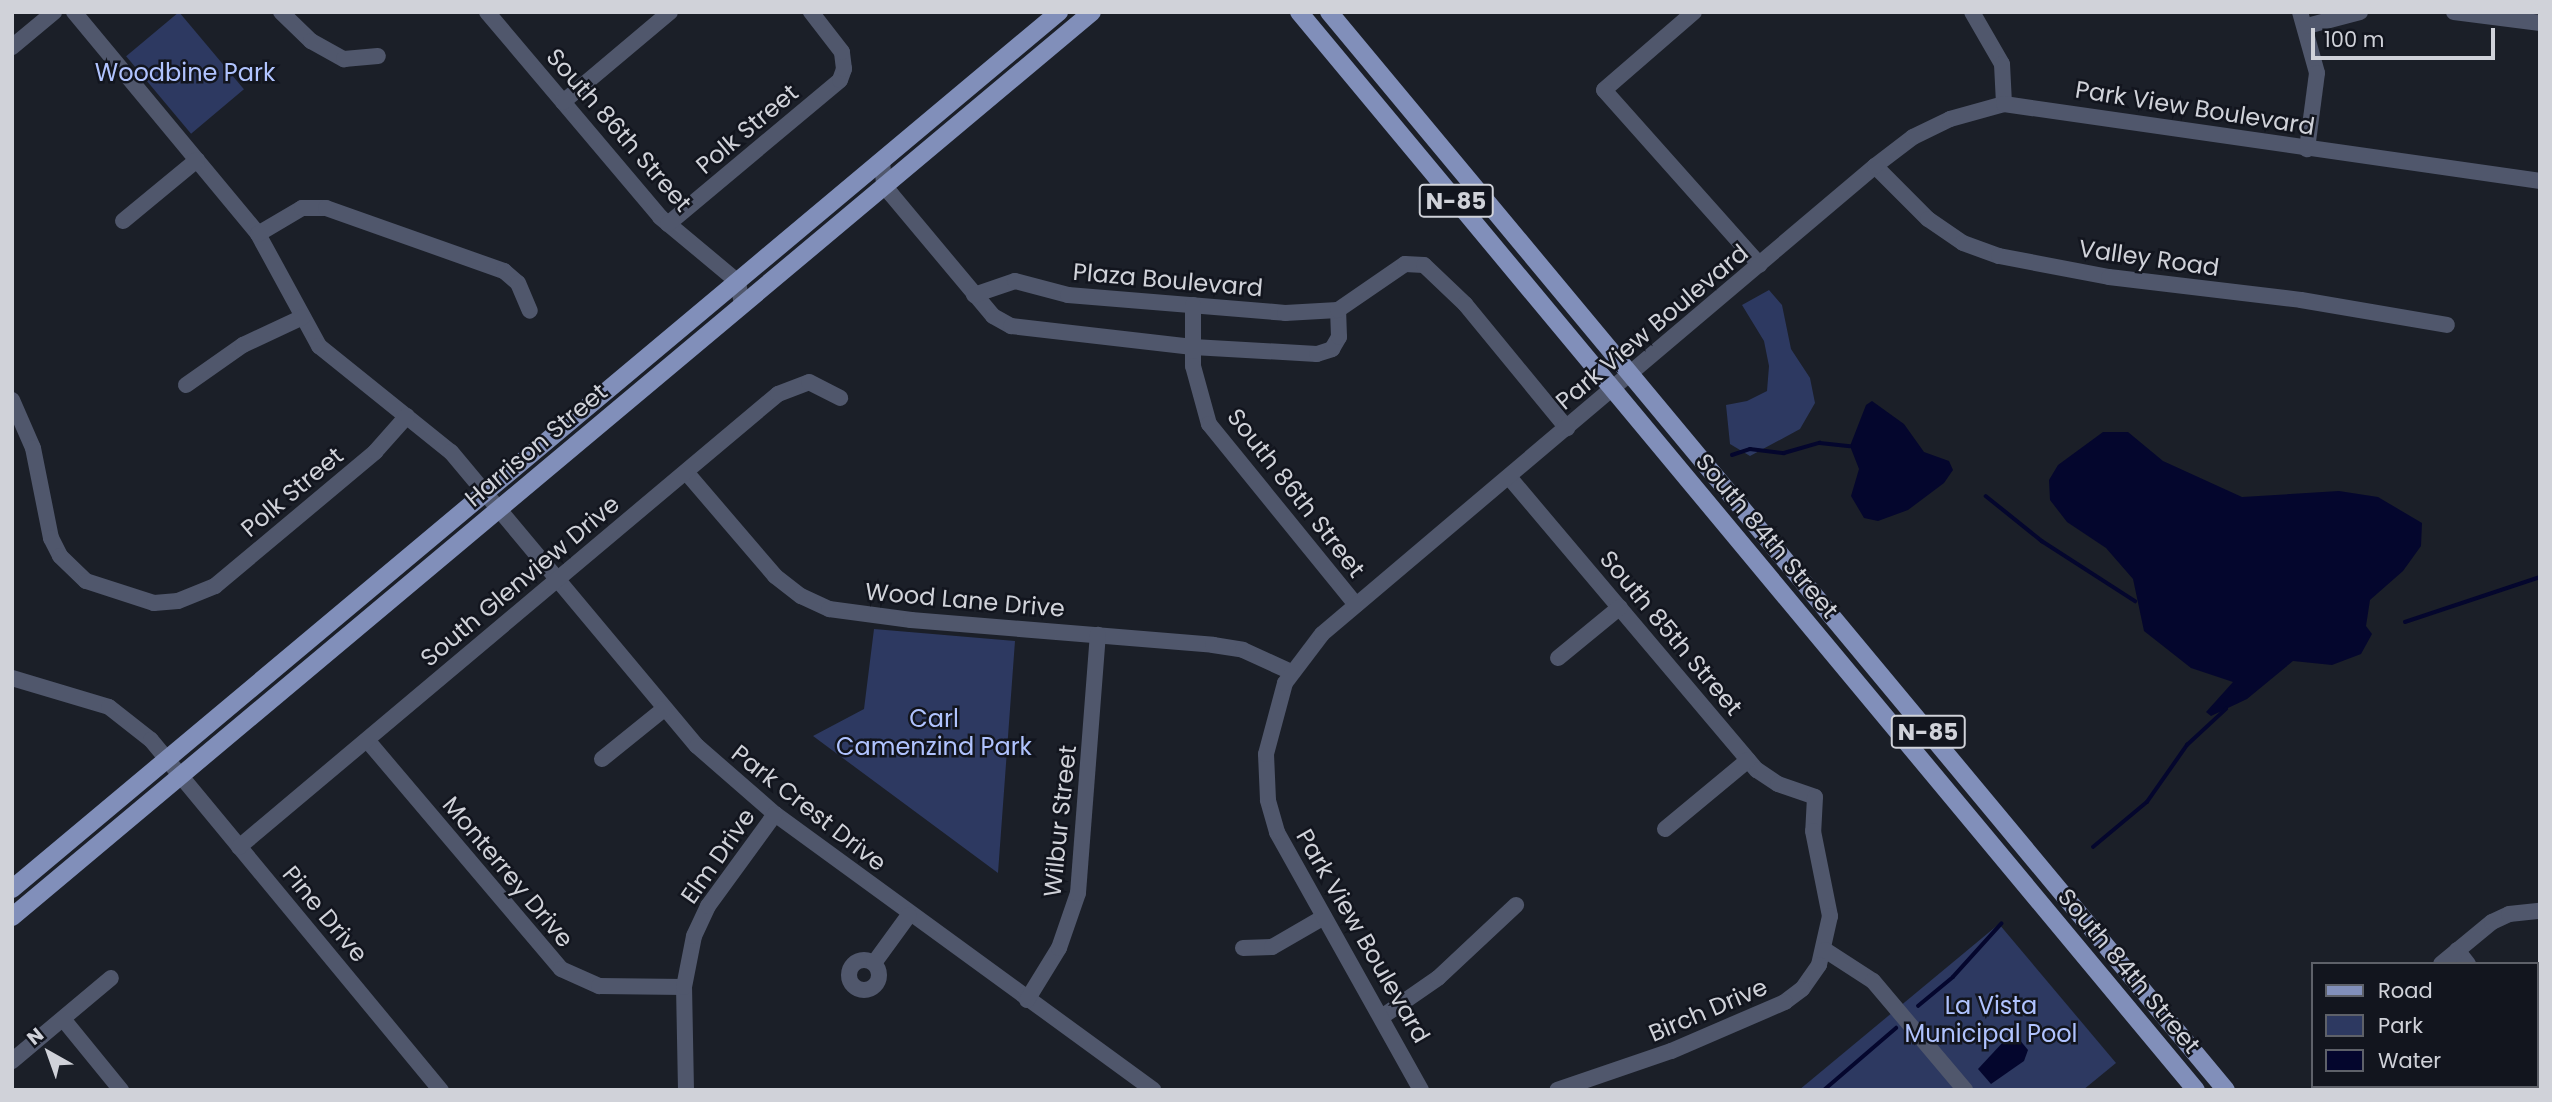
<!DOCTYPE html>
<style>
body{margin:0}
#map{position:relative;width:2552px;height:1102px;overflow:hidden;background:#1b1f28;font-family:Poppins,sans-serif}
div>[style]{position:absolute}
.green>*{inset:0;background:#2d3961;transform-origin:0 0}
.water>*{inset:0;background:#04062d}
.stream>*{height:3.5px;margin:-1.75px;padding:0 1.75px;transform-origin:1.75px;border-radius:1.75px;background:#04062d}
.minor>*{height:16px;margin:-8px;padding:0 8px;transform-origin:8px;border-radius:8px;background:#50576c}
.minor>.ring{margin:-8px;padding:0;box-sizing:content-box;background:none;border:16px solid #50576c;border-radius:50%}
.major>*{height:18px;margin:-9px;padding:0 9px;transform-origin:9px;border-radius:9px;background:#818fba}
span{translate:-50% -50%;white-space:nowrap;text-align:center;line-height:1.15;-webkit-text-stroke:5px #12151e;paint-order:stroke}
.shield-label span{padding:2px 5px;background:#12151e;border:2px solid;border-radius:5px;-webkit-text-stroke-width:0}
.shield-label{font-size:23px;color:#d0d2d9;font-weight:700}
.park-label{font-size:24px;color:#b0c3fe}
.street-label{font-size:24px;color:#d0d2d9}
.frame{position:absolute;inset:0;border:14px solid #d0d2d9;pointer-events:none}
.legend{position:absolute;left:2311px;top:962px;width:228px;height:126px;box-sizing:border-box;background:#12151e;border:2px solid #5e6169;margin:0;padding:9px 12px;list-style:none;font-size:21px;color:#d0d2d9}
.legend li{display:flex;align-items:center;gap:14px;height:35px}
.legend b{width:35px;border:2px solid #5e6169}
.north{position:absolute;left:14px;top:1018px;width:70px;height:70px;-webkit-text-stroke:5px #12151e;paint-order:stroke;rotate:320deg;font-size:19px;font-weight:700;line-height:28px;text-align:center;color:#d0d2d9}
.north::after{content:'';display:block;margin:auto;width:24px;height:32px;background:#d0d2d9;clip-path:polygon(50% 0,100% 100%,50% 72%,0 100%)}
.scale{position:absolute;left:2311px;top:28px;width:184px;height:32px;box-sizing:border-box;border:4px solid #d0d2d9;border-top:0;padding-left:9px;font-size:21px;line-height:24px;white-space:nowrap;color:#d0d2d9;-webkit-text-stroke:5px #12151e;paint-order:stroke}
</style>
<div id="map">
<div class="green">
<div style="left:179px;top:12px;width:101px;height:69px;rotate:50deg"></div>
<div style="clip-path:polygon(1769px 290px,1782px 305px,1791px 349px,1810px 378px,1815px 403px,1800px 429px,1750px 456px,1730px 444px,1726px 405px,1747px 401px,1767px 391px,1769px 366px,1764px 341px,1742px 305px)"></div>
<div style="clip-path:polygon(874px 629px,1015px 641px,998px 873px,813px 736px,864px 709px)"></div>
<div style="clip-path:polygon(1999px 924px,2116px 1063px,2083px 1090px,1799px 1090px)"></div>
</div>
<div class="water">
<div style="clip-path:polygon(1872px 401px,1904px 424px,1924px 452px,1949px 461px,1953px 470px,1944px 483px,1908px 510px,1878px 521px,1864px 518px,1851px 496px,1859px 469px,1850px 446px,1866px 405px)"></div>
<div style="clip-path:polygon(2103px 432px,2128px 432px,2163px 461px,2242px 497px,2339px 491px,2378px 497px,2422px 523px,2421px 546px,2403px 571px,2370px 600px,2366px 626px,2372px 634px,2361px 654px,2332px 665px,2293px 661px,2247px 699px,2211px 716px,2206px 712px,2233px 682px,2191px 668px,2144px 631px,2133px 579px,2106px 548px,2067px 522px,2050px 500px,2049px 480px,2058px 465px)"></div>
<div style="clip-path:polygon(2019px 1039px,2028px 1050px,2024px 1061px,1991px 1084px,1978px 1069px,2004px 1041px)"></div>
</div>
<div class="stream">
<div style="left:1732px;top:455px;width:19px;rotate:-18deg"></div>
<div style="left:1750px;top:449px;width:34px;rotate:7deg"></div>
<div style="left:1784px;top:453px;width:37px;rotate:-16deg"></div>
<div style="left:1820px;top:443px;width:30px;rotate:6deg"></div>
<div style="left:1986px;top:496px;width:72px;rotate:38.8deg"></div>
<div style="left:2042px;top:541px;width:111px;rotate:32.8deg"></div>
<div style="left:2405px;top:622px;width:142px;rotate:-18.4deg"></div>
<div style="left:2093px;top:847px;width:70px;rotate:-39.8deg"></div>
<div style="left:2147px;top:802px;width:70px;rotate:-54.9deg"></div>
<div style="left:2187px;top:745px;width:53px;rotate:-42.7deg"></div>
<div style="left:1918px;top:1006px;width:45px;rotate:-39.6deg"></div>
<div style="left:1953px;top:977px;width:72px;rotate:-47.8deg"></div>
<div style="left:1824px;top:1090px;width:95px;rotate:-40.7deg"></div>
</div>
<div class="minor">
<div style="left:74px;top:12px;width:288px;rotate:50.3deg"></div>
<div style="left:258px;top:234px;width:128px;rotate:61.4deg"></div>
<div style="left:319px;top:346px;width:169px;rotate:38.8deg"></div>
<div style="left:451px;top:452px;width:383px;rotate:50.1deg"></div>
<div style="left:697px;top:746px;width:103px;rotate:41.1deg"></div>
<div style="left:775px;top:814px;width:468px;rotate:36.1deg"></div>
<div style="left:281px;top:12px;width:42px;rotate:44deg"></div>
<div style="left:311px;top:41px;width:38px;rotate:29deg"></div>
<div style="left:344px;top:59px;width:34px;rotate:-5deg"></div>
<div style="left:487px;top:12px;width:268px;rotate:49.8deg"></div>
<div style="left:660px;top:217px;width:102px;rotate:39.8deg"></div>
<div style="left:738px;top:282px;width:23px;rotate:80deg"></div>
<div style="left:1694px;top:12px;width:119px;rotate:139.1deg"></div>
<div style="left:1604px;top:90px;width:234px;rotate:48.3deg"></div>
<div style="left:1972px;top:12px;width:60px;rotate:60deg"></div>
<div style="left:2002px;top:64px;width:40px;rotate:87.1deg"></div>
<div style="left:2300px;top:12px;width:63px;rotate:74.4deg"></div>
<div style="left:2317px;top:73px;width:77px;rotate:97.5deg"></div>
<div style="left:2454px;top:12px;width:87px;rotate:7.3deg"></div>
<div style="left:2307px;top:26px;width:55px;rotate:-14.8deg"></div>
<div style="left:12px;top:47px;width:55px;rotate:-39.8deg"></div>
<div style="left:563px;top:102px;width:140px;rotate:-40.1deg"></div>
<div style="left:882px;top:161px;width:25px;rotate:85deg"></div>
<div style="left:884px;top:186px;width:11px;rotate:49deg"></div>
<div style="left:891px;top:194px;width:159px;rotate:50.1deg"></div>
<div style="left:993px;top:316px;width:21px;rotate:29deg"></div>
<div style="left:1011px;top:326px;width:183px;rotate:6.6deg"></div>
<div style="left:1193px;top:347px;width:124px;rotate:3.2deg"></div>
<div style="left:1317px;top:354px;width:16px;rotate:-18deg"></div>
<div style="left:1332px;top:349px;width:14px;rotate:-60deg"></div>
<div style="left:1339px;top:337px;width:27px;rotate:-92deg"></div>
<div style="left:1875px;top:166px;width:75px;rotate:45deg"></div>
<div style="left:1928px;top:219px;width:42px;rotate:34.4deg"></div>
<div style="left:1963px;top:243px;width:38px;rotate:20deg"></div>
<div style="left:1999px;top:256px;width:112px;rotate:10.8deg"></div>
<div style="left:2109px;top:277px;width:193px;rotate:6.8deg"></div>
<div style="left:2301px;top:300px;width:148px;rotate:9.7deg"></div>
<div style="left:123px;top:221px;width:96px;rotate:-39.5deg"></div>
<div style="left:668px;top:224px;width:224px;rotate:-39.9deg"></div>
<div style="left:840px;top:80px;width:12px;rotate:-70deg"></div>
<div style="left:844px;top:69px;width:17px;rotate:-97deg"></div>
<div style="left:842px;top:52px;width:51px;rotate:-127.8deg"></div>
<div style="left:258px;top:234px;width:51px;rotate:-30.6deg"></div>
<div style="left:302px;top:208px;width:24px"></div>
<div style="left:326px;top:208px;width:189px;rotate:19.5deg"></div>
<div style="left:504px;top:271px;width:18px;rotate:41deg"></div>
<div style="left:518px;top:283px;width:30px;rotate:67deg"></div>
<div style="left:974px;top:295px;width:43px;rotate:-18.9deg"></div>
<div style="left:1015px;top:281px;width:55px;rotate:14.8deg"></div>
<div style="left:1068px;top:295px;width:218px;rotate:4.7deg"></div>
<div style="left:1285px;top:313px;width:53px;rotate:-3.2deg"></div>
<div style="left:1338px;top:310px;width:81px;rotate:-34.5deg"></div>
<div style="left:1405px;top:264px;width:19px;rotate:3deg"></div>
<div style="left:1424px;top:265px;width:57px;rotate:43.6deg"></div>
<div style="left:1465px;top:304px;width:161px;rotate:50.6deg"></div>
<div style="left:1193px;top:305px;width:61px;rotate:90deg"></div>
<div style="left:1193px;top:366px;width:60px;rotate:74.6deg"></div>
<div style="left:1209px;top:424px;width:233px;rotate:50.9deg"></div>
<div style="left:186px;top:385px;width:70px;rotate:-35.1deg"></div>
<div style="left:243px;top:345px;width:66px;rotate:-25deg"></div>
<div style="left:12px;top:400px;width:52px;rotate:66.4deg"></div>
<div style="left:33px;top:448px;width:92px;rotate:78.7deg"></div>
<div style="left:51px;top:538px;width:20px;rotate:63deg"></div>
<div style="left:60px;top:556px;width:36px;rotate:44deg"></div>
<div style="left:86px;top:581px;width:71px;rotate:17.9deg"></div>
<div style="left:154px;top:603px;width:24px;rotate:-5deg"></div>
<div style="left:178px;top:601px;width:40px;rotate:-22deg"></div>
<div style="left:215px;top:586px;width:209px;rotate:-39.9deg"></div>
<div style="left:375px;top:452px;width:48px;rotate:-48.4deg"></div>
<div style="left:686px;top:472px;width:137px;rotate:49.4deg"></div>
<div style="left:775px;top:576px;width:33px;rotate:38deg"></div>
<div style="left:801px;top:596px;width:31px;rotate:25deg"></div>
<div style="left:829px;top:609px;width:83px;rotate:7.6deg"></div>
<div style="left:911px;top:620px;width:303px;rotate:4.7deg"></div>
<div style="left:1213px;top:645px;width:30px;rotate:9deg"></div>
<div style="left:1243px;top:650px;width:53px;rotate:24.6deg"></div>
<div style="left:1509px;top:477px;width:384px;rotate:49.8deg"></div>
<div style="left:1757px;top:770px;width:25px;rotate:34deg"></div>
<div style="left:1778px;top:784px;width:39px;rotate:19deg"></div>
<div style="left:1815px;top:797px;width:34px;rotate:93deg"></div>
<div style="left:1813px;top:831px;width:87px;rotate:78.7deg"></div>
<div style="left:1830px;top:916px;width:50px;rotate:102.7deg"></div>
<div style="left:1819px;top:965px;width:29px;rotate:125deg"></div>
<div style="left:1802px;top:989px;width:21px;rotate:143deg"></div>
<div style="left:1785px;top:1002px;width:124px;rotate:156.7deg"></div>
<div style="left:1671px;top:1051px;width:120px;rotate:161.1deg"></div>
<div style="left:1558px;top:658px;width:80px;rotate:-39.4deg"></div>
<div style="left:12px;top:678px;width:101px;rotate:16.6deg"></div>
<div style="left:109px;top:707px;width:53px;rotate:38.2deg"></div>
<div style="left:151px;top:740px;width:455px;rotate:50.4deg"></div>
<div style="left:367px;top:740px;width:300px;rotate:49.7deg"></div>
<div style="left:561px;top:969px;width:42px;rotate:24.1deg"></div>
<div style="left:599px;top:986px;width:85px;rotate:0.7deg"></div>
<div style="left:602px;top:759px;width:80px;rotate:-38.9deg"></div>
<div style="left:1665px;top:829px;width:108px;rotate:-39.7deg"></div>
<div style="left:239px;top:847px;width:704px;rotate:-40.05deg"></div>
<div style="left:778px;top:394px;width:33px;rotate:-21deg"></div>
<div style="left:809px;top:382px;width:35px;rotate:27deg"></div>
<div style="left:1243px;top:948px;width:29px;rotate:-2deg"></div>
<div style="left:1272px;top:947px;width:60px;rotate:-30deg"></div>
<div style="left:1825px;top:950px;width:57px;rotate:32.9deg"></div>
<div style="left:1873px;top:981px;width:143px;rotate:49.8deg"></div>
<div style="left:2457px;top:950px;width:18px;rotate:52deg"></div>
<div class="ring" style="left:849px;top:960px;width:14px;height:14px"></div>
<div style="left:874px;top:963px;width:59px;rotate:-53.9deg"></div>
<div style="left:2441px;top:964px;width:66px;rotate:-39.5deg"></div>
<div style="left:2492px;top:922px;width:19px;rotate:-25deg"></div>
<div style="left:2509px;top:914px;width:31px;rotate:-6deg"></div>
<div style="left:1027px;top:1000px;width:61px;rotate:-58.4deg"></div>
<div style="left:1059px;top:948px;width:58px;rotate:-70.9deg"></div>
<div style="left:1078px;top:893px;width:259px;rotate:-85.6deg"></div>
<div style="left:1383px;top:1016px;width:67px;rotate:-34.6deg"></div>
<div style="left:1438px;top:978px;width:107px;rotate:-43.1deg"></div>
<div style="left:63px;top:1019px;width:92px;rotate:50.8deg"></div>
<div style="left:2536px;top:1045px;width:6px;rotate:45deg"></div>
<div style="left:12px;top:1061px;width:129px;rotate:-40deg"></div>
<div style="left:686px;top:1090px;width:103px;rotate:-91.1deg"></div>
<div style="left:684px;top:987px;width:52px;rotate:-78.9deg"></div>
<div style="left:694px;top:936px;width:33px;rotate:-65deg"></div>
<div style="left:708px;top:906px;width:114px;rotate:-53.9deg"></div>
<div style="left:1421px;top:1090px;width:295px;rotate:-119.2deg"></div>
<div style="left:1277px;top:832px;width:33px;rotate:-106deg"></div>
<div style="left:1268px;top:800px;width:46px;rotate:-92.5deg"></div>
<div style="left:1266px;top:754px;width:73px;rotate:-75deg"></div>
<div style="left:1285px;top:683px;width:61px;rotate:-52.9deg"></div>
<div style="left:1322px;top:634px;width:724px;rotate:-40.24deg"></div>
<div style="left:1875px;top:166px;width:48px;rotate:-37.3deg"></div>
<div style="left:1913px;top:137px;width:41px;rotate:-25.9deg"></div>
<div style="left:1950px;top:119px;width:56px;rotate:-15.5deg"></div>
<div style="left:2004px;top:104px;width:542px;rotate:8.17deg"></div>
<div style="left:2350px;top:1090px;width:6px;rotate:-45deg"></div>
<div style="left:2384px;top:1090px;width:5px;rotate:-53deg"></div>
</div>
<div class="major">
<div style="left:1299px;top:12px;width:1402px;rotate:50.24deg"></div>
<div style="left:1329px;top:12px;width:1402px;rotate:50.24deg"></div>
<div style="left:12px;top:889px;width:1366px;rotate:-39.95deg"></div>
<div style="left:12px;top:917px;width:1409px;rotate:-39.96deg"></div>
</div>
<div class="shield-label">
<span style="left:1456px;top:201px">N-85</span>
<span style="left:1928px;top:732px">N-85</span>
</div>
<div class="park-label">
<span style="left:185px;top:73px">Woodbine Park</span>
<span style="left:934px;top:733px">Carl<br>Camenzind Park</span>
<span style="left:1991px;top:1020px">La Vista<br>Municipal Pool</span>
</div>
<div class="street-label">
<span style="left:2195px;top:108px;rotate:9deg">Park View Boulevard</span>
<span style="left:747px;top:129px;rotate:-40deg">Polk Street</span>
<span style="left:619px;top:130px;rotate:49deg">South 86th Street</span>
<span style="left:2149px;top:258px;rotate:8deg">Valley Road</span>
<span style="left:1168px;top:280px;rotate:5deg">Plaza Boulevard</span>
<span style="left:1652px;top:327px;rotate:-40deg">Park View Boulevard</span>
<span style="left:536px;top:445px;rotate:-40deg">Harrison Street</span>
<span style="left:292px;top:492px;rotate:-40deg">Polk Street</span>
<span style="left:1296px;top:493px;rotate:52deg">South 86th Street</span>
<span style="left:1767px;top:536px;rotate:50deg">South 84th Street</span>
<span style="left:520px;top:581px;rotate:-40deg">South Glenview Drive</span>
<span style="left:965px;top:600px;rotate:5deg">Wood Lane Drive</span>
<span style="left:1671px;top:633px;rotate:50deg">South 85th Street</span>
<span style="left:809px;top:808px;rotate:38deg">Park Crest Drive</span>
<span style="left:1060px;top:821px;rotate:-84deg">Wilbur Street</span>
<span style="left:718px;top:856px;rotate:-55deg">Elm Drive</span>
<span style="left:508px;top:872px;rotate:50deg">Monterrey Drive</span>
<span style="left:325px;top:914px;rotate:50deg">Pine Drive</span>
<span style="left:1363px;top:936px;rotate:60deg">Park View Boulevard</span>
<span style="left:2129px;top:971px;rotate:50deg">South 84th Street</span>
<span style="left:1708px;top:1010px;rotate:-23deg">Birch Drive</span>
</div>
<div class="frame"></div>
<ul class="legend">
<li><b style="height:9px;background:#818fba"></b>Road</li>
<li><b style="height:19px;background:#2d3961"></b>Park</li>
<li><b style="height:19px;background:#04062d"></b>Water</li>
</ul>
<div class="north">N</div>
<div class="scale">100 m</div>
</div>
